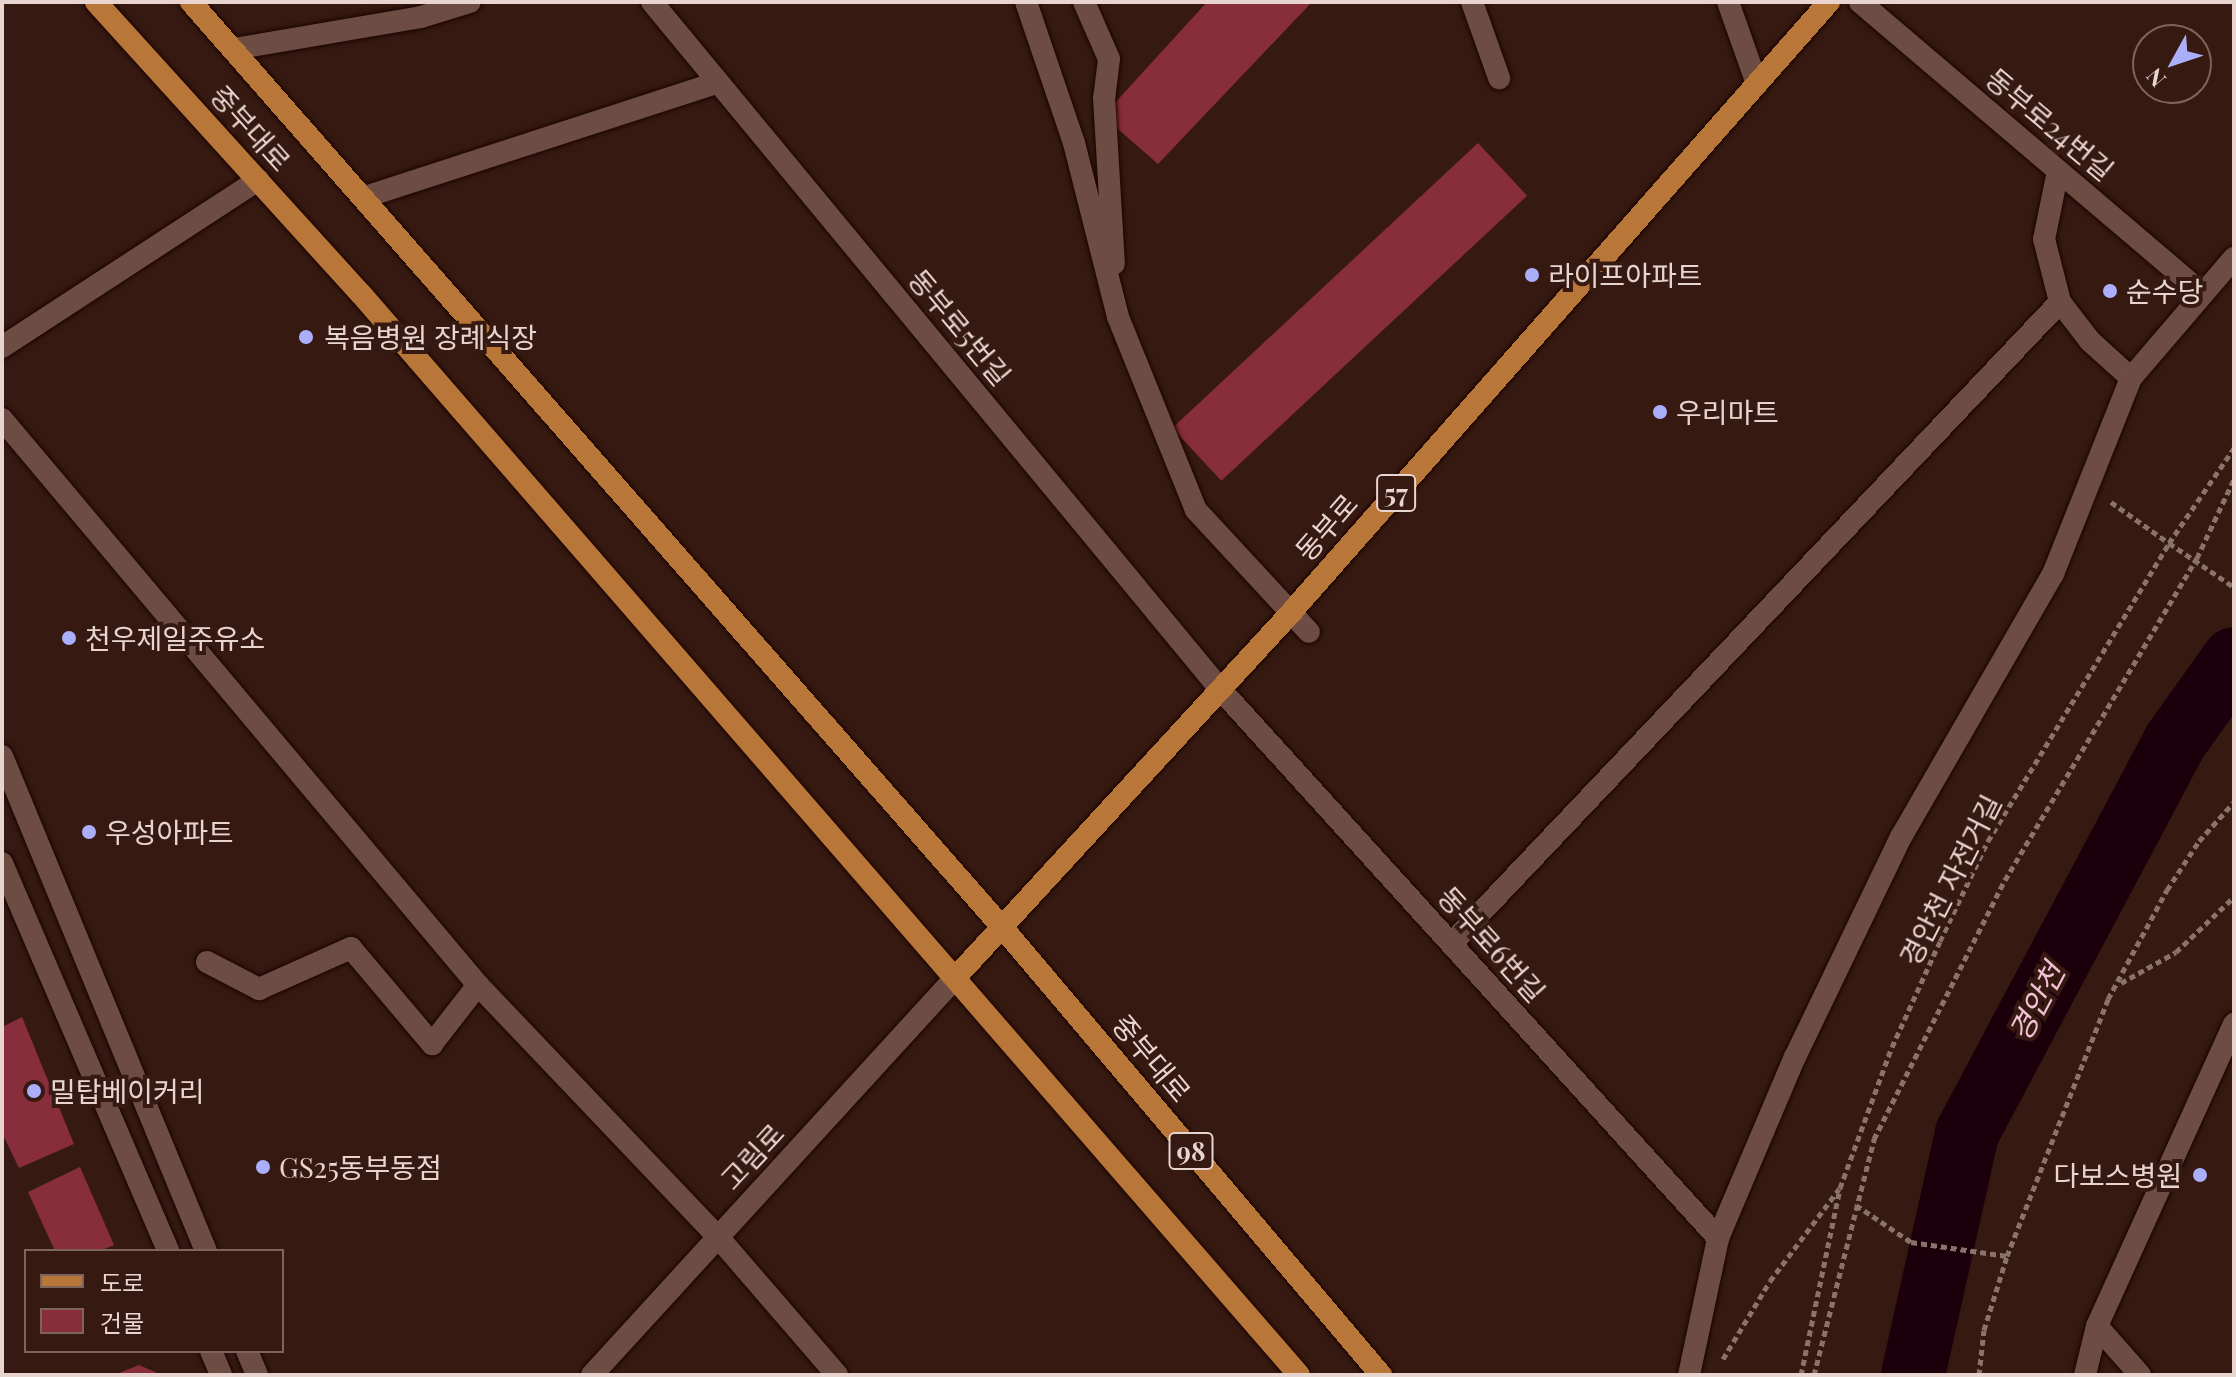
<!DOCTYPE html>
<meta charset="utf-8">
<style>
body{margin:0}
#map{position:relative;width:2236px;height:1377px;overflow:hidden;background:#361a11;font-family:"Playfair Display","Noto Sans KR",serif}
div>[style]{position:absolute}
.river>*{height:64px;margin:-32px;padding:0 32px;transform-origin:32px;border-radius:32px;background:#1b000b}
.building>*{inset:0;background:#882d3a;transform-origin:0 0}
.path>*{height:5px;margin-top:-2.5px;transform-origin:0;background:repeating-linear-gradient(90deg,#8a736b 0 6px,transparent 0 10px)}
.roads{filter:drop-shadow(0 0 2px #1c0401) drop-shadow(0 0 2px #1c0401)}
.minor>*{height:22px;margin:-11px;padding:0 11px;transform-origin:11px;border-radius:11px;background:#6d4d43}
.tertiary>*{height:22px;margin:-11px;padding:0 11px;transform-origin:11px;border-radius:11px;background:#6d4d43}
.secondary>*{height:22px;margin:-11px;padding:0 11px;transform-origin:11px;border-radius:11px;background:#6d4d43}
.primary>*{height:22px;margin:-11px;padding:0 11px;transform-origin:11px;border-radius:11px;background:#b97639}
.path-bridge>*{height:5px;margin-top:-2.5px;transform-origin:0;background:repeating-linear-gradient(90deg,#8a736b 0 6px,transparent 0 10px)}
.dots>*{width:22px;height:22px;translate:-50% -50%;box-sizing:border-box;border:4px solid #361a11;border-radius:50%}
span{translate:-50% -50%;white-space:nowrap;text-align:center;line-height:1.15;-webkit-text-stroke:8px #361a11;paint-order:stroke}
.shield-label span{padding:2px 6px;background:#361a11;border:2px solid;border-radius:6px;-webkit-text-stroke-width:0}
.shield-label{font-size:26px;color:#e8d5cf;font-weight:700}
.street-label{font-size:28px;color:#e8d5cf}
.poi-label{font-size:28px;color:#e8d5cf}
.left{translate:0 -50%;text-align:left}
.right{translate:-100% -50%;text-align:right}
.water-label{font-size:30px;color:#f1c0d4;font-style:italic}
.frame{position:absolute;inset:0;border:4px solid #e8d5cf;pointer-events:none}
.legend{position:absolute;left:24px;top:1249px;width:260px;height:104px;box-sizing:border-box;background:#361a11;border:2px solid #7d655d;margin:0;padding:10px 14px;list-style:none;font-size:24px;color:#e8d5cf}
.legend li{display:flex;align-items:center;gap:16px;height:40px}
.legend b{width:40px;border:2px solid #7d655d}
.north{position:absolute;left:2132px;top:24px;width:80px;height:80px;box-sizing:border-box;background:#361a11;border:2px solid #7d655d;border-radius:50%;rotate:230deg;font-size:22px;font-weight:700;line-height:32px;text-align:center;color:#e8d5cf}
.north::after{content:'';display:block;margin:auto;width:28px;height:36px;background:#abaffb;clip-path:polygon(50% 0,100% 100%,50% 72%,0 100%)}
</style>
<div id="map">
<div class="river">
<div style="left:1913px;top:1375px;width:248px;rotate:-77.4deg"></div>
<div style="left:1967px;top:1133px;width:442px;rotate:-62deg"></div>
<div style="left:2174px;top:743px;width:103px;rotate:-54.5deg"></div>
</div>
<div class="building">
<div style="clip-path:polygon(1207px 2px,1312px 2px,1158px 164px,1103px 116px)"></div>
<div style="left:1478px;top:143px;width:72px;height:418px;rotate:47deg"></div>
<div style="clip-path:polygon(22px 1017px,74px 1144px,19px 1168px,2px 1133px,2px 1027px)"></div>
<div style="clip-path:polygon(80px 1167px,114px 1245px,100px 1251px,55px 1251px,28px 1192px)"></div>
<div style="clip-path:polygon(139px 1365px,162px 1375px,114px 1375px)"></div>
</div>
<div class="path">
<div style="left:2111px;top:502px;width:71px;rotate:35.3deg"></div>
<div style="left:2121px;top:983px;width:63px;rotate:-29.4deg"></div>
<div style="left:2176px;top:952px;width:80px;rotate:-43.5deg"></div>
<div style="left:1856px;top:1205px;width:66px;rotate:33.9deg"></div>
<div style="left:1911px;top:1242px;width:97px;rotate:8.3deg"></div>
<div style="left:1723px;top:1359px;width:91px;rotate:-58.9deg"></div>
<div style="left:1770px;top:1281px;width:115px;rotate:-53.1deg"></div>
<div style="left:1801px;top:1375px;width:191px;rotate:-78.2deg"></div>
<div style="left:1840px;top:1188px;width:150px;rotate:-69.8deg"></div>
<div style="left:1892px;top:1047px;width:116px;rotate:-65.6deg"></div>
<div style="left:1940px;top:941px;width:111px;rotate:-64.4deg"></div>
<div style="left:1988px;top:841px;width:349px;rotate:-58.7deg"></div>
<div style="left:2169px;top:543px;width:115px;rotate:-55.6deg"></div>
<div style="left:1814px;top:1375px;width:244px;rotate:-75.7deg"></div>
<div style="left:1874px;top:1139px;width:290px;rotate:-63.2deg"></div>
<div style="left:2005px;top:880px;width:375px;rotate:-59.2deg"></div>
<div style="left:2197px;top:558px;width:87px;rotate:-64.9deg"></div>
<div style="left:1979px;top:1375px;width:45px;rotate:-83.7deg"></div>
<div style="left:1984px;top:1330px;width:77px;rotate:-72.7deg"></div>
<div style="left:2007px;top:1256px;width:276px;rotate:-68.5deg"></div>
<div style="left:2108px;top:999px;width:124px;rotate:-61.6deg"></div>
<div style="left:2167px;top:890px;width:59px;rotate:-56.9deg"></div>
<div style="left:2199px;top:841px;width:52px;rotate:-48.1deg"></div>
</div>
<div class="roads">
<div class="minor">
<div style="left:652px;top:2px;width:893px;rotate:50.41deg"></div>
<div style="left:1221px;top:690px;width:740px;rotate:47.79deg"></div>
<div style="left:1026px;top:2px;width:149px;rotate:71.2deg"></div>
<div style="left:1074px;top:143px;width:179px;rotate:75.8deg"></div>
<div style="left:1118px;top:317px;width:208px;rotate:68deg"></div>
<div style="left:1196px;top:510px;width:166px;rotate:47.2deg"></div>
<div style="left:1084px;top:2px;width:62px;rotate:66.3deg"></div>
<div style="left:1109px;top:59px;width:38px;rotate:97deg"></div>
<div style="left:1104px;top:97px;width:167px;rotate:86.6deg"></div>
<div style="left:1472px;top:2px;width:81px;rotate:70.4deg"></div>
<div style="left:1728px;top:2px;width:87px;rotate:70.5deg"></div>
<div style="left:1860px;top:2px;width:448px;rotate:40.4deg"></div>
<div style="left:234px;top:49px;width:190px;rotate:-9.7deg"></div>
<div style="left:421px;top:17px;width:51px;rotate:-17deg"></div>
<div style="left:2058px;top:171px;width:69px;rotate:101.6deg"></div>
<div style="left:2044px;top:239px;width:65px;rotate:75.7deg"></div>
<div style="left:2060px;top:302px;width:49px;rotate:52.4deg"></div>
<div style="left:2090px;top:341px;width:55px;rotate:42.1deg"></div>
<div style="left:365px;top:197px;width:371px;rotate:-18deg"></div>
<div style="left:2px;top:347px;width:306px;rotate:-33.1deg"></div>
<div style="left:2px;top:419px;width:740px;rotate:49.94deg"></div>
<div style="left:478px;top:985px;width:348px;rotate:46.4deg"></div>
<div style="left:718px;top:1237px;width:182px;rotate:49.2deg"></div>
<div style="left:1452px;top:943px;width:883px;rotate:-46.51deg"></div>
<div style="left:207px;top:962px;width:59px;rotate:27.4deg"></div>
<div style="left:259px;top:989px;width:101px;rotate:-24deg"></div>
<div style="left:351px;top:948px;width:126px;rotate:49.8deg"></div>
<div style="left:432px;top:1044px;width:75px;rotate:-52.1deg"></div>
<div style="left:2097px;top:1326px;width:65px;rotate:48.7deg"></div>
<div style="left:1689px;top:1375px;width:140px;rotate:-78deg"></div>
<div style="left:1718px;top:1238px;width:197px;rotate:-67deg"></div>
<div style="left:1795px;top:1057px;width:244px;rotate:-64.3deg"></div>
<div style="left:1901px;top:837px;width:304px;rotate:-60deg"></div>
<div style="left:2053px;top:574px;width:211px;rotate:-68.3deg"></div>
<div style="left:2131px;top:378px;width:158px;rotate:-49.4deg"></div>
<div style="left:2085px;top:1375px;width:50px;rotate:-76.2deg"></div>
<div style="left:2097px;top:1326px;width:332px;rotate:-65.6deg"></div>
</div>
<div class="tertiary">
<div style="left:592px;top:1375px;width:539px;rotate:-47.55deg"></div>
</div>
<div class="secondary">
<div style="left:2px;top:756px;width:535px;rotate:67.6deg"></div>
<div style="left:2px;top:863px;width:422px;rotate:66.8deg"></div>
<div style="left:211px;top:1351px;width:26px;rotate:67deg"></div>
<div style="left:247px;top:1351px;width:26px;rotate:67deg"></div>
</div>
<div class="primary">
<div style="left:96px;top:2px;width:394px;rotate:47.8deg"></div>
<div style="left:361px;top:294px;width:1431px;rotate:49.05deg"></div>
<div style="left:191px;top:2px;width:1230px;rotate:48.76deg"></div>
<div style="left:1002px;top:927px;width:587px;rotate:49.77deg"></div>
<div style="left:956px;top:977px;width:500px;rotate:-47.4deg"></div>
<div style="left:1294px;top:609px;width:809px;rotate:-48.61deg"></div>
</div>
</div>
<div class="path-bridge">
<div style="left:2169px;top:543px;width:78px;rotate:34.1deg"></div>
</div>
<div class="dots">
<div style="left:1532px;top:275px;background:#abaffb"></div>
<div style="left:2110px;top:291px;background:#abaffb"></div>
<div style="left:306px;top:337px;background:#abaffb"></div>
<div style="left:1660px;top:412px;background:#abaffb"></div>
<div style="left:69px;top:638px;background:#abaffb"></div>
<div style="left:89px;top:832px;background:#abaffb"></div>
<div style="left:34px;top:1091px;background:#abaffb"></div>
<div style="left:263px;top:1167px;background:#abaffb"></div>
<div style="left:2200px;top:1175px;background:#abaffb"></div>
</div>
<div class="shield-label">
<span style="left:1396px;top:493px">57</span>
<span style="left:1191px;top:1151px">98</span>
</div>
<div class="street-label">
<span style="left:2050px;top:124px;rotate:40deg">동부로24번길</span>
<span style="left:251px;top:128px;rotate:48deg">중부대로</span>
<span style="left:960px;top:327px;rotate:50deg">동부로5번길</span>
<span style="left:1326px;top:527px;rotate:-49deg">동부로</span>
<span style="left:1950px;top:880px;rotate:-63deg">경안천 자전거길</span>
<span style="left:1492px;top:944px;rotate:48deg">동부로6번길</span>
<span style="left:1152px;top:1058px;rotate:50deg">중부대로</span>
<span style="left:752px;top:1156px;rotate:-47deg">고림로</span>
</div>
<div class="poi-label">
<span class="left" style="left:1548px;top:275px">라이프아파트</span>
<span class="left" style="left:2126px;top:291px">순수당</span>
<span class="left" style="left:324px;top:337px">복음병원 장례식장</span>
<span class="left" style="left:1676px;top:412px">우리마트</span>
<span class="left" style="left:85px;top:638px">천우제일주유소</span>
<span class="left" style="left:105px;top:832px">우성아파트</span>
<span class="left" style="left:50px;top:1091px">밀탑베이커리</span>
<span class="left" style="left:279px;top:1167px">GS25동부동점</span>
<span class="right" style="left:2182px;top:1175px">다보스병원</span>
</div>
<div class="water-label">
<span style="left:2036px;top:1002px;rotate:-62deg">경안천</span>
</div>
<div class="frame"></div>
<ul class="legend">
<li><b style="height:10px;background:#b97639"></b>도로</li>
<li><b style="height:22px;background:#882d3a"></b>건물</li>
</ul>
<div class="north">N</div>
</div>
